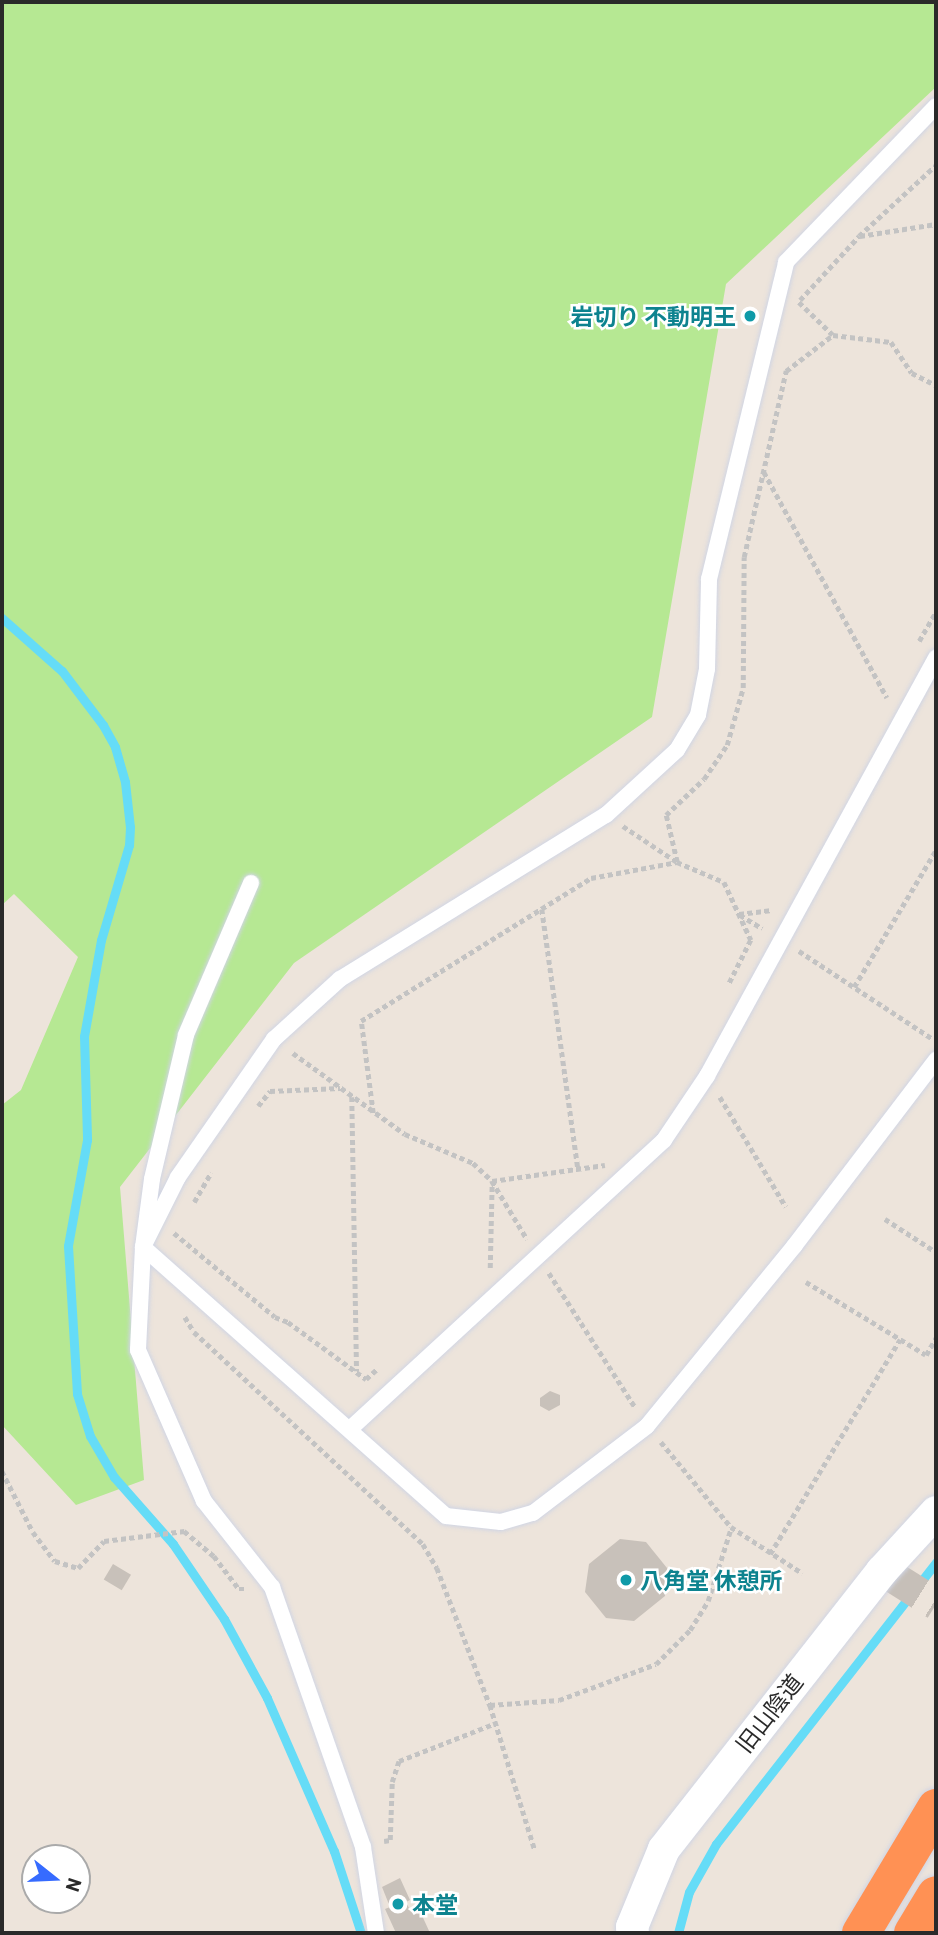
<!DOCTYPE html>
<meta charset="utf-8">
<style>
body{margin:0}
#map{position:relative;width:938px;height:1935px;overflow:hidden;background:#ede4db;font-family:Barlow,"Noto Sans JP",sans-serif}
div>[style]{position:absolute}
.green>*{inset:0;background:#b6e893}
.stream>*{height:9px;margin:-4.5px;padding:0 4.5px;transform-origin:4.5px;border-radius:4.5px;background:#65dcf7}
.building>*{inset:0;background:#c8c1ba;transform-origin:0 0}
.street-tunnel>*{height:32px;margin-top:-16px;transform-origin:0;background:repeating-linear-gradient(90deg,#c6bfb8 0 32px,transparent 0 48px)}
.path>*{height:4.5px;margin-top:-2.25px;transform-origin:0;background:repeating-linear-gradient(90deg,#c3c3c3 0 5px,transparent 0 8.5px)}
.roads{filter:drop-shadow(0 0 2px #d0d5e4) drop-shadow(0 0 2px #d0d5e4)}
.lane>*{height:16px;margin:-8px;padding:0 8px;transform-origin:8px;border-radius:8px;background:#fff}
.street>*{height:32px;margin:-16px;padding:0 16px;transform-origin:16px;border-radius:16px;background:#fff}
.highway>*{height:38px;margin:-19px;padding:0 19px;transform-origin:19px;border-radius:19px;background:#ff9154}
.dots>*{width:19px;height:19px;translate:-50% -50%;box-sizing:border-box;border:4px solid #fff;border-radius:50%}
span{translate:-50% -50%;white-space:nowrap;text-align:center;line-height:1.15;-webkit-text-stroke:5px #fff;paint-order:stroke}
.culture-label{font-size:23px;color:#0d838f;font-weight:700}
.right{translate:-100% -50%;text-align:right}
.left{translate:0 -50%;text-align:left}
.street-label{font-size:23px;color:#2a2a2a}
.frame{position:absolute;inset:0;border:4px solid #2a2a2a;pointer-events:none}
.north{position:absolute;left:21px;top:1844px;width:70px;height:70px;box-sizing:border-box;background:#fff;border:2px solid #aaa;border-radius:50%;rotate:108deg;font-size:19px;font-weight:700;line-height:28px;text-align:center;color:#2a2a2a}
.north::after{content:'';display:block;margin:auto;width:24px;height:32px;background:#366bff;clip-path:polygon(50% 0,100% 100%,50% 72%,0 100%)}
</style>
<div id="map">
<div class="green">
<div style="clip-path:polygon(2px 2px,936px 2px,936px 87px,726px 284px,652px 717px,294px 963px,120px 1187px,144px 1480px,76px 1505px,2px 1425px,2px 1105px,21px 1090px,78px 957px,14px 894px,2px 905px)"></div>
</div>
<div class="stream">
<div style="left:2px;top:618px;width:80px;rotate:41.5deg"></div>
<div style="left:62px;top:671px;width:68px;rotate:52.8deg"></div>
<div style="left:103px;top:725px;width:25px;rotate:61deg"></div>
<div style="left:115px;top:747px;width:36px;rotate:74deg"></div>
<div style="left:125px;top:782px;width:45px;rotate:83.7deg"></div>
<div style="left:130px;top:827px;width:18px;rotate:93deg"></div>
<div style="left:129px;top:845px;width:99px;rotate:106.4deg"></div>
<div style="left:101px;top:940px;width:97px;rotate:100deg"></div>
<div style="left:84px;top:1036px;width:104px;rotate:88.3deg"></div>
<div style="left:87px;top:1140px;width:108px;rotate:100.2deg"></div>
<div style="left:68px;top:1246px;width:148px;rotate:86.5deg"></div>
<div style="left:77px;top:1394px;width:44px;rotate:72.8deg"></div>
<div style="left:90px;top:1436px;width:48px;rotate:59.7deg"></div>
<div style="left:114px;top:1477px;width:89px;rotate:48.6deg"></div>
<div style="left:173px;top:1544px;width:91px;rotate:55.8deg"></div>
<div style="left:224px;top:1619px;width:90px;rotate:61.4deg"></div>
<div style="left:267px;top:1698px;width:167px;rotate:66.4deg"></div>
<div style="left:334px;top:1851px;width:86px;rotate:71.8deg"></div>
<div style="left:678px;top:1933px;width:42px;rotate:-75deg"></div>
<div style="left:689px;top:1892px;width:55px;rotate:-60.6deg"></div>
<div style="left:716px;top:1844px;width:358px;rotate:-52deg"></div>
</div>
<div class="building">
<div style="clip-path:polygon(550px 1391px,560px 1395px,560px 1405px,549px 1411px,540px 1406px,540px 1398px)"></div>
<div style="clip-path:polygon(620px 1539px,646px 1542px,667px 1568px,665px 1596px,634px 1621px,606px 1618px,585px 1592px,589px 1564px)"></div>
<div style="left:113px;top:1564px;width:21px;height:18px;rotate:31deg"></div>
<div style="clip-path:polygon(400px 1878px,410px 1900px,406px 1902px,411px 1912px,419px 1909px,430px 1933px,396px 1933px,385px 1909px,390px 1907px,382px 1887px)"></div>
</div>
<div class="street-tunnel">
<div style="left:893px;top:1577px;width:51px;rotate:32.1deg"></div>
</div>
<div class="path">
<div style="left:860px;top:236px;width:77px;rotate:-9deg"></div>
<div style="left:800px;top:300px;width:87px;rotate:-47.3deg"></div>
<div style="left:859px;top:236px;width:105px;rotate:-42.7deg"></div>
<div style="left:799px;top:302px;width:47px;rotate:44.1deg"></div>
<div style="left:764px;top:472px;width:257px;rotate:61.4deg"></div>
<div style="left:919px;top:641px;width:34px;rotate:-60deg"></div>
<div style="left:623px;top:826px;width:65px;rotate:33.7deg"></div>
<div style="left:677px;top:862px;width:51px;rotate:23.1deg"></div>
<div style="left:724px;top:882px;width:64px;rotate:65deg"></div>
<div style="left:751px;top:940px;width:49px;rotate:116.6deg"></div>
<div style="left:542px;top:909px;width:262px;rotate:82.1deg"></div>
<div style="left:739px;top:914px;width:33px;rotate:-7deg"></div>
<div style="left:740px;top:915px;width:26px;rotate:31deg"></div>
<div style="left:799px;top:951px;width:160px;rotate:33.3deg"></div>
<div style="left:854px;top:987px;width:160px;rotate:-59.1deg"></div>
<div style="left:293px;top:1053px;width:138px;rotate:35.9deg"></div>
<div style="left:405px;top:1134px;width:74px;rotate:23.1deg"></div>
<div style="left:473px;top:1163px;width:26px;rotate:43deg"></div>
<div style="left:492px;top:1181px;width:68px;rotate:58.9deg"></div>
<div style="left:352px;top:1097px;width:274px;rotate:89deg"></div>
<div style="left:720px;top:1097px;width:128px;rotate:59deg"></div>
<div style="left:258px;top:1106px;width:19px;rotate:-51deg"></div>
<div style="left:270px;top:1091px;width:70px;rotate:-2.5deg"></div>
<div style="left:373px;top:1113px;width:93px;rotate:-97.4deg"></div>
<div style="left:361px;top:1021px;width:271px;rotate:-31.9deg"></div>
<div style="left:591px;top:878px;width:87px;rotate:-10.5deg"></div>
<div style="left:677px;top:862px;width:48px;rotate:-103.2deg"></div>
<div style="left:666px;top:815px;width:52px;rotate:-43.5deg"></div>
<div style="left:704px;top:779px;width:41px;rotate:-55.9deg"></div>
<div style="left:727px;top:745px;width:59px;rotate:-74.3deg"></div>
<div style="left:743px;top:688px;width:131px;rotate:-89.6deg"></div>
<div style="left:744px;top:557px;width:191px;rotate:-77.3deg"></div>
<div style="left:786px;top:371px;width:59px;rotate:-37.5deg"></div>
<div style="left:833px;top:335px;width:58px;rotate:6.9deg"></div>
<div style="left:891px;top:342px;width:37px;rotate:56deg"></div>
<div style="left:912px;top:373px;width:27px;rotate:27deg"></div>
<div style="left:194px;top:1202px;width:34px;rotate:-60deg"></div>
<div style="left:885px;top:1219px;width:61px;rotate:32.9deg"></div>
<div style="left:174px;top:1233px;width:131px;rotate:39.7deg"></div>
<div style="left:275px;top:1317px;width:14px;rotate:21deg"></div>
<div style="left:288px;top:1322px;width:97px;rotate:36.2deg"></div>
<div style="left:366px;top:1379px;width:15px;rotate:-42deg"></div>
<div style="left:490px;top:1268px;width:87px;rotate:-88.7deg"></div>
<div style="left:492px;top:1181px;width:114px;rotate:-8.1deg"></div>
<div style="left:549px;top:1273px;width:159px;rotate:57.3deg"></div>
<div style="left:806px;top:1282px;width:140px;rotate:31.3deg"></div>
<div style="left:926px;top:1355px;width:20px;rotate:-60deg"></div>
<div style="left:185px;top:1317px;width:17px;rotate:59deg"></div>
<div style="left:194px;top:1332px;width:312px;rotate:42.8deg"></div>
<div style="left:423px;top:1544px;width:28px;rotate:60deg"></div>
<div style="left:437px;top:1568px;width:147px;rotate:68.9deg"></div>
<div style="left:490px;top:1705px;width:152px;rotate:72.8deg"></div>
<div style="left:661px;top:1442px;width:110px;rotate:50.5deg"></div>
<div style="left:731px;top:1527px;width:85px;rotate:32.9deg"></div>
<div style="left:2px;top:1471px;width:68px;rotate:63.1deg"></div>
<div style="left:33px;top:1532px;width:36px;rotate:53deg"></div>
<div style="left:55px;top:1561px;width:24px;rotate:17deg"></div>
<div style="left:78px;top:1568px;width:37px;rotate:-46deg"></div>
<div style="left:104px;top:1541px;width:81px;rotate:-7.1deg"></div>
<div style="left:184px;top:1531px;width:39px;rotate:40deg"></div>
<div style="left:214px;top:1556px;width:41px;rotate:52.9deg"></div>
<div style="left:239px;top:1589px;width:7px"></div>
<div style="left:770px;top:1554px;width:251px;rotate:-58.8deg"></div>
<div style="left:490px;top:1705px;width:69px;rotate:-4.1deg"></div>
<div style="left:559px;top:1700px;width:103px;rotate:-20.4deg"></div>
<div style="left:656px;top:1664px;width:48px;rotate:-45deg"></div>
<div style="left:690px;top:1630px;width:34px;rotate:-58deg"></div>
<div style="left:708px;top:1601px;width:77px;rotate:-72.5deg"></div>
<div style="left:384px;top:1841px;width:6px;rotate:-9deg"></div>
<div style="left:390px;top:1840px;width:58px;rotate:-88deg"></div>
<div style="left:392px;top:1782px;width:22px;rotate:-72deg"></div>
<div style="left:399px;top:1761px;width:104px;rotate:-21.4deg"></div>
</div>
<div class="roads">
<div class="lane">
<div style="left:251px;top:883px;width:165px;rotate:113.2deg"></div>
<div style="left:186px;top:1035px;width:148px;rotate:103.3deg"></div>
<div style="left:152px;top:1179px;width:69px;rotate:97.5deg"></div>
<div style="left:143px;top:1247px;width:103px;rotate:92.8deg"></div>
<div style="left:138px;top:1350px;width:165px;rotate:66.4deg"></div>
<div style="left:204px;top:1501px;width:110px;rotate:51.7deg"></div>
<div style="left:272px;top:1587px;width:275px;rotate:70.7deg"></div>
<div style="left:363px;top:1847px;width:87px;rotate:81.4deg"></div>
<div style="left:143px;top:1247px;width:78px;rotate:-63.4deg"></div>
<div style="left:178px;top:1177px;width:168px;rotate:-55.2deg"></div>
<div style="left:274px;top:1039px;width:89px;rotate:-42.3deg"></div>
<div style="left:340px;top:979px;width:312px;rotate:-31.7deg"></div>
<div style="left:606px;top:815px;width:96px;rotate:-42.5deg"></div>
<div style="left:677px;top:750px;width:41px;rotate:-59deg"></div>
<div style="left:698px;top:715px;width:47px;rotate:-78.9deg"></div>
<div style="left:707px;top:669px;width:90px;rotate:-88.7deg"></div>
<div style="left:709px;top:579px;width:326px;rotate:-76.3deg"></div>
<div style="left:786px;top:262px;width:216px;rotate:-46.1deg"></div>
<div style="left:143px;top:1247px;width:405px;rotate:41.6deg"></div>
<div style="left:446px;top:1516px;width:55px;rotate:6.2deg"></div>
<div style="left:501px;top:1522px;width:33px;rotate:-16deg"></div>
<div style="left:533px;top:1513px;width:143px;rotate:-37.3deg"></div>
<div style="left:647px;top:1426px;width:234px;rotate:-50.7deg"></div>
<div style="left:795px;top:1245px;width:233px;rotate:-52.7deg"></div>
<div style="left:350px;top:1429px;width:427px;rotate:-42.6deg"></div>
<div style="left:664px;top:1140px;width:77px;rotate:-56.1deg"></div>
<div style="left:707px;top:1076px;width:477px;rotate:-61.3deg"></div>
</div>
<div class="street">
<div style="left:633px;top:1933px;width:6px;rotate:-99deg"></div>
<div style="left:632px;top:1927px;width:84px;rotate:-67.7deg"></div>
<div style="left:664px;top:1849px;width:353px;rotate:-51.9deg"></div>
<div style="left:882px;top:1571px;width:80px;rotate:-47.5deg"></div>
</div>
<div class="highway">
<div style="left:861px;top:1933px;width:146px;rotate:-59deg"></div>
<div style="left:913px;top:1933px;width:44px;rotate:-58.8deg"></div>
</div>
</div>
<div class="dots">
<div style="left:750px;top:316px;background:#0f9aa8"></div>
<div style="left:626px;top:1580px;background:#0f9aa8"></div>
<div style="left:398px;top:1904px;background:#0f9aa8"></div>
</div>
<div class="culture-label">
<span class="right" style="left:736px;top:316px">岩切り 不動明王</span>
<span class="left" style="left:640px;top:1580px">八角堂 休憩所</span>
<span class="left" style="left:412px;top:1904px">本堂</span>
</div>
<div class="street-label">
<span style="left:769px;top:1713px;rotate:-52deg">旧山陰道</span>
</div>
<div class="frame"></div>
<div class="north">N</div>
</div>
